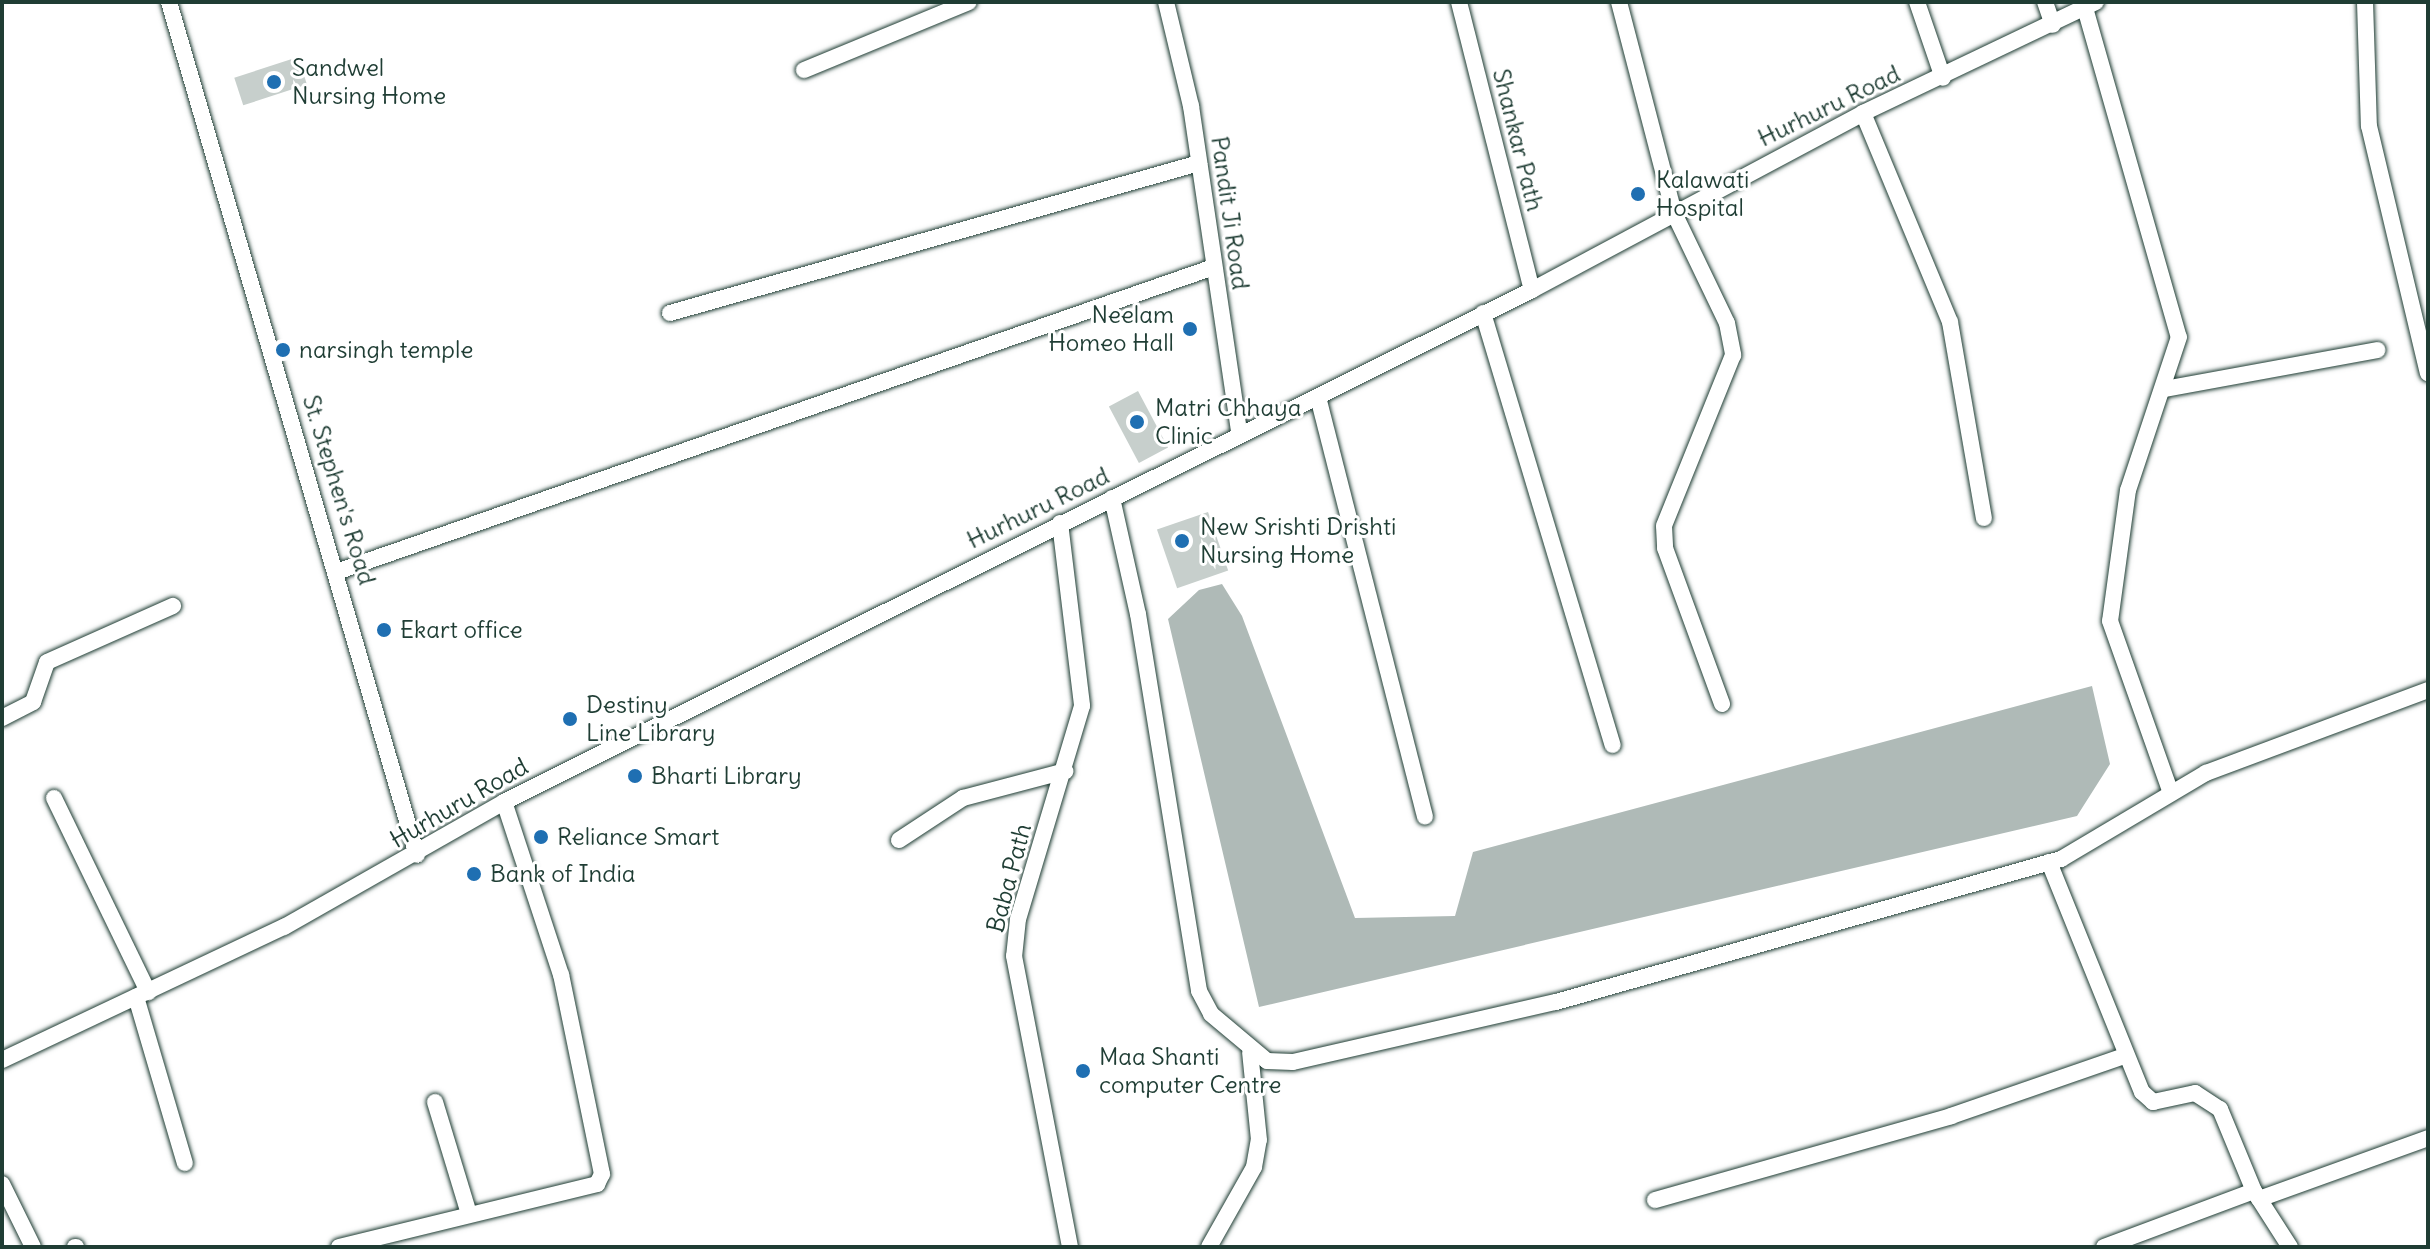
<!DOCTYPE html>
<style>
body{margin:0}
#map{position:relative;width:2430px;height:1249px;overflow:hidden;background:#fff;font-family:Delius,sans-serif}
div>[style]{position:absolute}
.water>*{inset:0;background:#afbab7}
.building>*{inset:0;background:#c7cfcc;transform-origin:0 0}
.roads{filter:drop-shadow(0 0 2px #1f3d34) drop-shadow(0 0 2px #1f3d34)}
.minor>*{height:16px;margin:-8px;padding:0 8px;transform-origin:8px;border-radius:8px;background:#fff}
.dots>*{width:22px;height:22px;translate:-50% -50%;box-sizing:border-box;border:4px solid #fff;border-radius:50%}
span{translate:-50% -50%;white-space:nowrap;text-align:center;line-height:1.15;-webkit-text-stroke:6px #fff;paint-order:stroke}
.poi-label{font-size:24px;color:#1f3d34}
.left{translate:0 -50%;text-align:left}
.right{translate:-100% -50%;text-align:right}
.street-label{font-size:24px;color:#1f3d34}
.frame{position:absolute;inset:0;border:4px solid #1f3d34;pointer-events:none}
</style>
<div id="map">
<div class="water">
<div style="clip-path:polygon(1222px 584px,1242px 616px,1355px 918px,1455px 916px,1473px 852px,2092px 686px,2110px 764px,2077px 816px,1259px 1007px,1168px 619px,1199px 590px)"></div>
</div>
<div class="building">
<div style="left:298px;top:57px;width:29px;height:67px;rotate:72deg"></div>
<div style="left:1138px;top:391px;width:64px;height:33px;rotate:62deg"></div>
<div style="left:1208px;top:512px;width:62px;height:54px;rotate:71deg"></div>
</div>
<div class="roads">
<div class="minor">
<div style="left:169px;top:2px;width:888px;rotate:73.79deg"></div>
<div style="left:1166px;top:2px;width:107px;rotate:76.5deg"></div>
<div style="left:1191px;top:106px;width:330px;rotate:81.6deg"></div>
<div style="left:1459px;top:2px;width:297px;rotate:75.8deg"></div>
<div style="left:1619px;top:2px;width:218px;rotate:75.4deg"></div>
<div style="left:1674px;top:213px;width:122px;rotate:64.3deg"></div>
<div style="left:1727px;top:323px;width:33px;rotate:79deg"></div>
<div style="left:1733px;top:355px;width:184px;rotate:112deg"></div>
<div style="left:1664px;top:526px;width:22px;rotate:87deg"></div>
<div style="left:1665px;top:548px;width:166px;rotate:69.9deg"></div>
<div style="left:1917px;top:2px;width:80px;rotate:71.1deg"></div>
<div style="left:2045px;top:2px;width:24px;rotate:71deg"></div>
<div style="left:2365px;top:2px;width:124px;rotate:88.2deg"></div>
<div style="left:2369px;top:126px;width:254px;rotate:76.6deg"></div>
<div style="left:2085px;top:8px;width:342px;rotate:74.1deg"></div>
<div style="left:2179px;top:337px;width:161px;rotate:108.4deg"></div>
<div style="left:2128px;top:490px;width:132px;rotate:97.8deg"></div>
<div style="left:2110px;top:621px;width:182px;rotate:70.5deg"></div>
<div style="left:804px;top:70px;width:178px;rotate:-22.4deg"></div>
<div style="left:1863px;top:113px;width:226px;rotate:67.4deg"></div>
<div style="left:1950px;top:322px;width:199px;rotate:80.2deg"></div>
<div style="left:670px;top:313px;width:550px;rotate:-15.83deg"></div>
<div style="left:1483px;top:313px;width:451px;rotate:73.3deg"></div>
<div style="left:2165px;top:389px;width:216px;rotate:-10.4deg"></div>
<div style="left:1318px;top:397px;width:433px;rotate:75.7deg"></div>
<div style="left:1112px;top:498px;width:119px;rotate:77.4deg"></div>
<div style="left:1138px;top:614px;width:382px;rotate:80.8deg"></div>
<div style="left:1199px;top:991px;width:26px;rotate:62deg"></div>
<div style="left:1211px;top:1014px;width:73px;rotate:40deg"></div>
<div style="left:1267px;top:1061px;width:26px;rotate:2deg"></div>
<div style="left:1293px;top:1062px;width:270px;rotate:-12.9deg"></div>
<div style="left:1556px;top:1002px;width:525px;rotate:-15.81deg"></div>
<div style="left:2061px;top:859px;width:169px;rotate:-30.7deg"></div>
<div style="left:2206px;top:773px;width:237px;rotate:-20.5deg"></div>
<div style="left:1060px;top:523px;width:184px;rotate:83.1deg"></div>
<div style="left:1082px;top:706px;width:222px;rotate:106.7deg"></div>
<div style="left:1018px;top:919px;width:37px;rotate:96deg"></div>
<div style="left:1014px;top:956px;width:296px;rotate:79.1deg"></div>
<div style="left:339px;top:571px;width:926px;rotate:-19.16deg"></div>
<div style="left:2px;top:718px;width:35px;rotate:-27deg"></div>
<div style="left:33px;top:702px;width:42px;rotate:-70.7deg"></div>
<div style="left:47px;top:662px;width:138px;rotate:-24deg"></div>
<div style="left:54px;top:798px;width:216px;rotate:64.1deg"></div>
<div style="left:899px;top:840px;width:77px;rotate:-33.3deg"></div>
<div style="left:963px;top:798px;width:106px;rotate:-14.7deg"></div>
<div style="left:2049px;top:862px;width:248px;rotate:68deg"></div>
<div style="left:2142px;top:1092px;width:15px;rotate:42deg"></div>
<div style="left:2153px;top:1102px;width:43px;rotate:-12.1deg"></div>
<div style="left:2195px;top:1093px;width:30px;rotate:33deg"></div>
<div style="left:2220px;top:1109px;width:89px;rotate:67.5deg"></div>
<div style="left:2254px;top:1191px;width:67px;rotate:57.3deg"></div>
<div style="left:136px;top:997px;width:173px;rotate:73.6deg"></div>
<div style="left:2px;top:1060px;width:312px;rotate:-25.3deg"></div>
<div style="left:284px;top:927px;width:253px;rotate:-29.6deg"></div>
<div style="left:504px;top:802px;width:1148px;rotate:-26.48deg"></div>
<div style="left:1532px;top:290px;width:375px;rotate:-28.1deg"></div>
<div style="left:1863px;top:113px;width:258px;rotate:-25.5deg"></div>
<div style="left:435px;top:1102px;width:117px;rotate:73.1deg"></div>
<div style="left:2px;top:1184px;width:70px;rotate:63.8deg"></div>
<div style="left:2259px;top:1199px;width:180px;rotate:-19.8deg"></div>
<div style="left:1655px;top:1200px;width:308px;rotate:-15.8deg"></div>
<div style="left:1951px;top:1116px;width:183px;rotate:-19.1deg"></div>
<div style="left:75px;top:1247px;width:1px"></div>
<div style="left:339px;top:1247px;width:266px;rotate:-13.7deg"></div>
<div style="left:597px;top:1184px;width:11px;rotate:-63deg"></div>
<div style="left:602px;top:1174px;width:203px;rotate:-101.6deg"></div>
<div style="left:561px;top:975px;width:182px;rotate:-108.2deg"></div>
<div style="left:1209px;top:1247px;width:92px;rotate:-60.6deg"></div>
<div style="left:1254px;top:1167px;width:27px;rotate:-80deg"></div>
<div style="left:1259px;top:1140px;width:88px;rotate:-95.8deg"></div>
<div style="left:2104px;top:1247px;width:160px;rotate:-20.5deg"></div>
</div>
</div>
<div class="dots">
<div style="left:274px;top:82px;background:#1f6fb2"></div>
<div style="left:1638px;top:194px;background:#1f6fb2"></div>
<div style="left:1190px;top:329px;background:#1f6fb2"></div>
<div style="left:283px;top:350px;background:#1f6fb2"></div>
<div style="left:1137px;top:422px;background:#1f6fb2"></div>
<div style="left:1182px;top:541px;background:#1f6fb2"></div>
<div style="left:384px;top:630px;background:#1f6fb2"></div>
<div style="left:570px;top:719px;background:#1f6fb2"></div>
<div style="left:635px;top:776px;background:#1f6fb2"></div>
<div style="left:541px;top:837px;background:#1f6fb2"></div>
<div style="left:474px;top:874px;background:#1f6fb2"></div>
<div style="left:1083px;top:1071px;background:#1f6fb2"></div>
</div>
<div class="poi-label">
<span class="left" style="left:292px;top:82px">Sandwel<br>Nursing Home</span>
<span class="left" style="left:1656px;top:194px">Kalawati<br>Hospital</span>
<span class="right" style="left:1174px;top:329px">Neelam<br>Homeo Hall</span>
<span class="left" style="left:299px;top:350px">narsingh temple</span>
<span class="left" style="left:1155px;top:422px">Matri Chhaya<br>Clinic</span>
<span class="left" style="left:1200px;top:541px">New Srishti Drishti<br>Nursing Home</span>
<span class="left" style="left:400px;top:630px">Ekart office</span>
<span class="left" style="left:586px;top:719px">Destiny<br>Line Library</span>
<span class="left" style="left:651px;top:776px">Bharti Library</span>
<span class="left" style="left:557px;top:837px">Reliance Smart</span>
<span class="left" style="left:490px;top:874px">Bank of India</span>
<span class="left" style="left:1099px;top:1071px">Maa Shanti<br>computer Centre</span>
</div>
<div class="street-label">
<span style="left:1829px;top:106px;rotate:-26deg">Hurhuru Road</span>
<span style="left:1518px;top:140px;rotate:76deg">Shankar Path</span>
<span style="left:1230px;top:213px;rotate:82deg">Pandit Ji Road</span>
<span style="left:339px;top:490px;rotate:73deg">St. Stephen's Road</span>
<span style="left:1038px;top:508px;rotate:-26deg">Hurhuru Road</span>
<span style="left:459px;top:803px;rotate:-30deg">Hurhuru Road</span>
<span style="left:1009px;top:878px;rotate:-75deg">Baba Path</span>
</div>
<div class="frame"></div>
</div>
